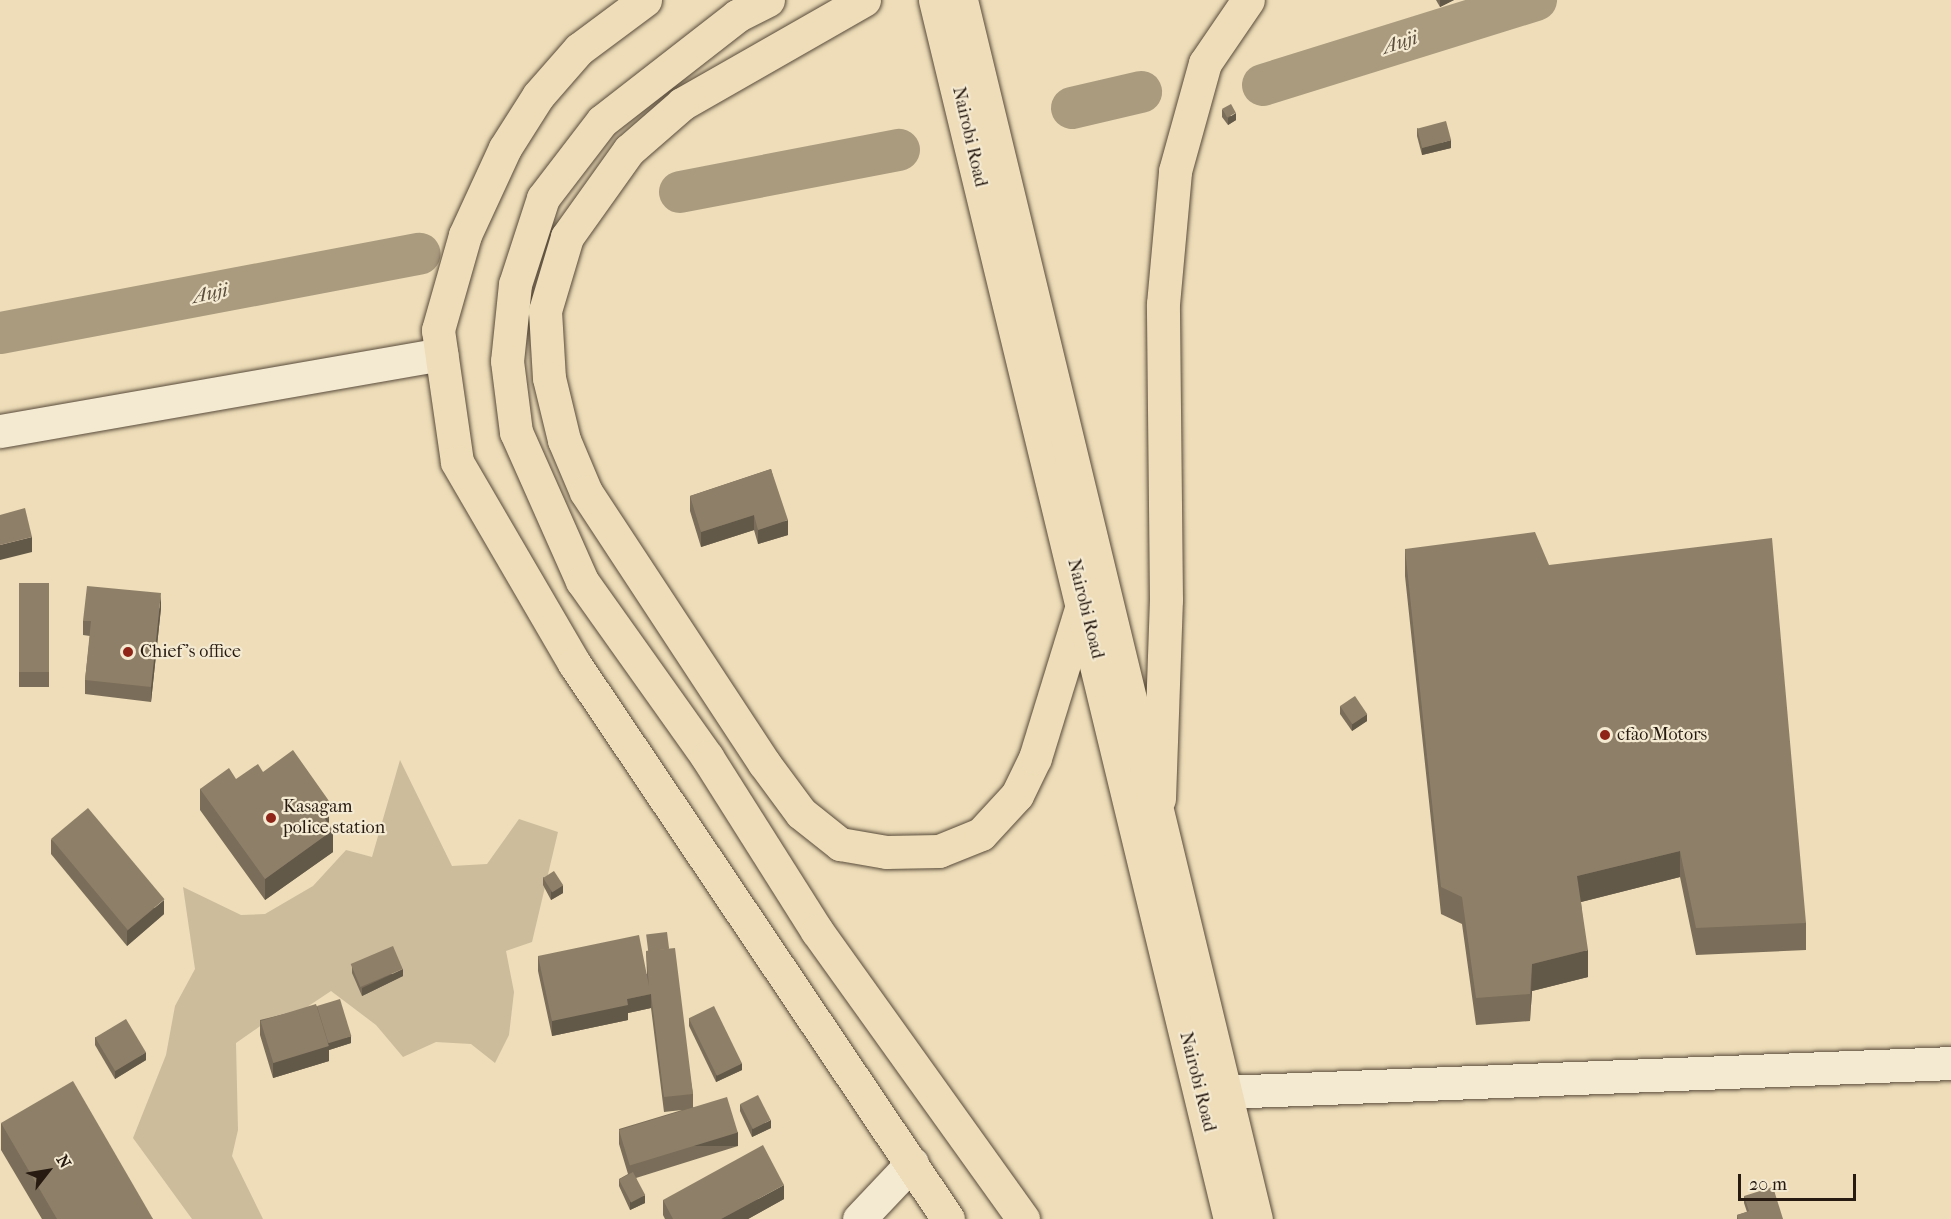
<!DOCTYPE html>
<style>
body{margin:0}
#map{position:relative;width:1951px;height:1219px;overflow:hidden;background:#eeddb8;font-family:"IM FELL French Canon",serif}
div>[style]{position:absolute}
.green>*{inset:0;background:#ccbc9c}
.canal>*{height:42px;margin:-21px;padding:0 21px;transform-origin:21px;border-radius:21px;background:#aa9b7f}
.roads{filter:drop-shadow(0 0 2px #584b3b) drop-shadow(0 0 2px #584b3b)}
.street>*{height:33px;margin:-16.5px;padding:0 16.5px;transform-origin:16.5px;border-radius:16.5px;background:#f4e9d1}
.primary>*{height:33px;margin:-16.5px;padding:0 16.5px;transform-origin:16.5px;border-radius:16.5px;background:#eeddb8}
.highway>*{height:33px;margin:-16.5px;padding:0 16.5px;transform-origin:16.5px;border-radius:16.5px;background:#eeddb8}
.wall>*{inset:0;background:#7a6d59;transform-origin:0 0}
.shaded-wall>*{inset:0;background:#635949;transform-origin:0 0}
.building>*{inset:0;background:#8e7f68;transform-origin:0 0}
.dots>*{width:16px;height:16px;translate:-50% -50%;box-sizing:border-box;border:3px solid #f4e9d1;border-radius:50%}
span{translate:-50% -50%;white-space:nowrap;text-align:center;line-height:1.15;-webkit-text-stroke:4.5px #f4e9d1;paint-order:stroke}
.street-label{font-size:18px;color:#261a11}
.poi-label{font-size:18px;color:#261a11}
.left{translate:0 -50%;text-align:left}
.water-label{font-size:20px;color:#5b4e3d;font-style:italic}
.north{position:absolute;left:18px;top:1141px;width:60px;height:60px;-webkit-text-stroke:4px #f4e9d1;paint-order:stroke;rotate:59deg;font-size:16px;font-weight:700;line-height:24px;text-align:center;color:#261a11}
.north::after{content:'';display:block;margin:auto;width:21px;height:27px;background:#261a11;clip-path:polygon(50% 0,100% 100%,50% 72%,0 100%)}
.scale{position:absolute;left:1738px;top:1174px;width:118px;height:27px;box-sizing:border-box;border:3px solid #261a11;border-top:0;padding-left:8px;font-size:18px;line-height:21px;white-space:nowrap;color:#261a11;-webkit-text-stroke:4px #f4e9d1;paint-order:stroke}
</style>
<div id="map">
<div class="green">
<div style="clip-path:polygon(400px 760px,452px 866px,487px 864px,519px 819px,558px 832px,532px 942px,506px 951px,514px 992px,509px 1035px,495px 1063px,471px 1044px,436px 1042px,403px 1057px,376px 1025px,331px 991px,304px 1009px,266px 1022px,236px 1043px,238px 1130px,232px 1156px,263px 1219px,192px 1219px,133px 1138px,166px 1055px,175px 1006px,195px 969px,183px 887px,241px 915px,265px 914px,313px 886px,346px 850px,372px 857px)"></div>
</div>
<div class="canal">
<div style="left:1263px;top:85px;width:286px;rotate:-17.3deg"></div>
<div style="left:1072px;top:108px;width:71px;rotate:-13.1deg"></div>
<div style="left:680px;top:192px;width:223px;rotate:-10.9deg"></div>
<div style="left:0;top:333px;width:427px;rotate:-10.7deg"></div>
</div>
<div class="roads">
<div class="street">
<div style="left:0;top:431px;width:448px;rotate:-9.9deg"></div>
<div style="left:1224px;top:1092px;width:728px;rotate:-2.28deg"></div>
<div style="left:859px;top:1219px;width:77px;rotate:-46.6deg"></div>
</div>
<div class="primary">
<div style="left:645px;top:0;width:82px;rotate:143.4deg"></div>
<div style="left:579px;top:49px;width:62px;rotate:131.1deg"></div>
<div style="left:538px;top:96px;width:62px;rotate:122.4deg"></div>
<div style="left:505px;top:148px;width:96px;rotate:114.7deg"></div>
<div style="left:465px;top:235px;width:99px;rotate:105.9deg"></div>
<div style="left:438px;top:330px;width:133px;rotate:81.8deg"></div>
<div style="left:457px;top:462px;width:233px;rotate:59.8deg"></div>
<div style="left:574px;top:663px;width:670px;rotate:56.07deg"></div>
<div style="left:768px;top:0;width:35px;rotate:153deg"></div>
<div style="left:737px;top:16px;width:171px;rotate:142.1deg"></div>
<div style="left:602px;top:121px;width:97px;rotate:127.5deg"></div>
<div style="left:543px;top:198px;width:90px;rotate:108deg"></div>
<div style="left:515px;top:284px;width:77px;rotate:95.9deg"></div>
<div style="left:507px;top:361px;width:72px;rotate:82.8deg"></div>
<div style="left:516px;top:432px;width:163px;rotate:66.1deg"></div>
<div style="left:582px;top:581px;width:216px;rotate:54.6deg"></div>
<div style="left:707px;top:757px;width:206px;rotate:57.7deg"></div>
<div style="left:817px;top:931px;width:354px;rotate:54.4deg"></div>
<div style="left:864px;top:0;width:210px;rotate:150.3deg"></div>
<div style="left:682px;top:104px;width:70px;rotate:139deg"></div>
<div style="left:629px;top:150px;width:107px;rotate:125.5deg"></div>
<div style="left:567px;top:237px;width:77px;rotate:106.6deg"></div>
<div style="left:545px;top:311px;width:67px;rotate:86.6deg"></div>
<div style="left:549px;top:378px;width:64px;rotate:76.4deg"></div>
<div style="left:564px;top:440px;width:56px;rotate:67.1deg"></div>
<div style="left:586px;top:492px;width:324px;rotate:56.7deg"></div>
<div style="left:764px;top:763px;width:62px;rotate:53.5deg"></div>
<div style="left:801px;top:813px;width:50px;rotate:38.5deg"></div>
<div style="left:840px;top:844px;width:47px;rotate:9.9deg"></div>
<div style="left:886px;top:852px;width:53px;rotate:-1.1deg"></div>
<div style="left:939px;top:851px;width:45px;rotate:-22deg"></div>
<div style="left:981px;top:834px;width:53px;rotate:-47.3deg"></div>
<div style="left:1017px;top:795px;width:41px;rotate:-64.1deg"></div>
<div style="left:1035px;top:758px;width:166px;rotate:-72.9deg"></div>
<div style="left:1159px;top:799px;width:199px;rotate:-88deg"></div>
<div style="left:1166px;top:600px;width:296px;rotate:-90.6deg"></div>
<div style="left:1163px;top:304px;width:134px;rotate:-84.8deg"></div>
<div style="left:1175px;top:171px;width:112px;rotate:-74.5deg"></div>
<div style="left:1205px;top:63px;width:76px;rotate:-55.7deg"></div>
</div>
<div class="highway">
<div style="left:935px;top:0;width:1254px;rotate:76.4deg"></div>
<div style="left:961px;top:0;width:1254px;rotate:76.4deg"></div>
</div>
</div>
<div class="wall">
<div style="clip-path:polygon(1436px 0,1454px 0,1440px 7px)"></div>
<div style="clip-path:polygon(1222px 109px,1236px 120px,1228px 125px,1222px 117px)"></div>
<div style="clip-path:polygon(1417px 128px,1451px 148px,1422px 155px,1417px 136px)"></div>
<div style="clip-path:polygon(771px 469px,788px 535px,758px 544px,754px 530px,701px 547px,690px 511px,690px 496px)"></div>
<div style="clip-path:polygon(1405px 549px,1549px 565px,1806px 923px,1806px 950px,1696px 955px,1680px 877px,1581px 902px,1588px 977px,1532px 991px,1530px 1021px,1476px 1025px,1462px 924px,1441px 914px,1405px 576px)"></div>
<div style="left:19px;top:583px;width:30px;height:104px"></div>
<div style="clip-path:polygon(161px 608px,151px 702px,85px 694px,85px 680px,90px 636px,83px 635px,83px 621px)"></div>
<div style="clip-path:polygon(1340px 706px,1367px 721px,1352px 731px,1340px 714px)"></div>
<div style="clip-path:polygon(263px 772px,329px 822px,328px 823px,333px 852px,265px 900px,200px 810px,200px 789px)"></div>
<div style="clip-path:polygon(51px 839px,164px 914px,127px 946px,51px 854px)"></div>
<div style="clip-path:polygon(543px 877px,563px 893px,551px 900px,543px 885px)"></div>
<div style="clip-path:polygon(669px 949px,693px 1094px,693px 1107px,738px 1146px,636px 1178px,645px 1203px,630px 1210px,619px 1186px,619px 1179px,628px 1174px,619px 1144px,619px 1129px,682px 1110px,664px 1112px,651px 1008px,628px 1013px,628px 1020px,552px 1036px,538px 971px,538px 956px,647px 974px,646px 951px)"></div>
<div style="clip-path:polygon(352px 966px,403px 976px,362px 996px,352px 973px)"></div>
<div style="clip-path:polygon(317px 1006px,351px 1043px,329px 1050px,329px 1061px,273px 1078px,260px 1035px,260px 1020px)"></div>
<div style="clip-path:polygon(689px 1018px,742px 1070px,716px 1082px,689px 1026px)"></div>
<div style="clip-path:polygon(95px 1037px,146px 1060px,115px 1079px,95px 1045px)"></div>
<div style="clip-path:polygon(740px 1104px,771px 1128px,752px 1137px,740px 1111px)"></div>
<div style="clip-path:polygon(1px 1123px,153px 1219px,42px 1219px,1px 1150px)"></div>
<div style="clip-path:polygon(1744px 1196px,1783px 1219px,1737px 1219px,1737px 1215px,1747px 1212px,1744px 1203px)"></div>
<div style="clip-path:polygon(784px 1199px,748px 1219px,665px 1219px,663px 1215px,663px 1200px)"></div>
</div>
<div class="shaded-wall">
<div style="clip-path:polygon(1440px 0,1454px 0,1440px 7px)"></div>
<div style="clip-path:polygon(1236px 113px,1236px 120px,1228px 125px,1228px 118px)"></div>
<div style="clip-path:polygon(1451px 140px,1451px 148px,1422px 155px,1422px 148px)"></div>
<div style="clip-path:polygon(754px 515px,754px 530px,701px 547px,701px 532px)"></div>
<div style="clip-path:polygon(788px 520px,788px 535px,758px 544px,758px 530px)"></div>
<div style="clip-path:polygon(32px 537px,32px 552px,0 560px,0 545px)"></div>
<div style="clip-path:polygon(161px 593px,161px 608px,151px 702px,151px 687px)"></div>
<div style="clip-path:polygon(1367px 714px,1367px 721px,1352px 731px,1352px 723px)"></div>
<div style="clip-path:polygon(329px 801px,329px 822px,318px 830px,318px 809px)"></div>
<div style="clip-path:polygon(333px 830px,333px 852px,265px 900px,265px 879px)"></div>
<div style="clip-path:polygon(1680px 851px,1680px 877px,1577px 903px,1577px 876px)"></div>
<div style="clip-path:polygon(563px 885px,563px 893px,551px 900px,551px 892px)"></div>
<div style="clip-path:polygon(164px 900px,164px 914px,127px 946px,127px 931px)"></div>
<div style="clip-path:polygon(1588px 950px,1588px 977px,1532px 991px,1530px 1021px,1532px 964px)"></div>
<div style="clip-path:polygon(403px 969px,403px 976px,362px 996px,362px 988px)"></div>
<div style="clip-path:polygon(651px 994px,651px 1008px,628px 1013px,628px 1020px,552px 1036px,552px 1021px,627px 999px)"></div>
<div style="clip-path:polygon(351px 1036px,351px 1043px,329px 1050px,329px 1061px,273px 1078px,273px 1063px,326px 1043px)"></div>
<div style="clip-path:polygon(146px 1052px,146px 1060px,115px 1079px,115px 1071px)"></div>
<div style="clip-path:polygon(742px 1063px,742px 1070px,716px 1082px,716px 1075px)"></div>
<div style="clip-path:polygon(771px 1120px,771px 1128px,752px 1137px,752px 1129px)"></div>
<div style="left:738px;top:1132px;width:14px;height:113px;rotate:90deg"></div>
<div style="clip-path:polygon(784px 1185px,784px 1199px,748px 1219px,721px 1219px)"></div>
<div style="clip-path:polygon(645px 1195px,645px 1203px,630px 1210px,630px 1202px)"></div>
</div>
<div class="building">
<div style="left:1231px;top:104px;width:10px;height:10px;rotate:61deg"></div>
<div style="left:1446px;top:121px;width:20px;height:30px;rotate:75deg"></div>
<div style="clip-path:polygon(771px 469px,788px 520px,758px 530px,754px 515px,701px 532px,690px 496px)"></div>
<div style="clip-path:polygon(25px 508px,32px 537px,0 545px,0 515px)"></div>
<div style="clip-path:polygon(1535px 532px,1549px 565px,1772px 538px,1806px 923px,1696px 928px,1680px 851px,1577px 876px,1588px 950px,1532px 964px,1530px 994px,1476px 998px,1462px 897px,1441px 887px,1405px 549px)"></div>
<div style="left:19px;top:583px;width:30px;height:89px"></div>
<div style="clip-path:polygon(87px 586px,161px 593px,151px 687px,85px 680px,91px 621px,83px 621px)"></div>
<div style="left:1355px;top:696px;width:22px;height:18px;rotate:56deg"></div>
<div style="clip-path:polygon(293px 750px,329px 801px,318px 809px,333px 830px,265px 879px,200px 789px,229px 768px,236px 779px,258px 764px,263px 772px)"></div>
<div style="left:88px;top:808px;width:119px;height:48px;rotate:50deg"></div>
<div style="left:554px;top:871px;width:17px;height:13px;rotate:57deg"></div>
<div style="left:667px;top:932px;width:17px;height:21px;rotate:83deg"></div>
<div style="clip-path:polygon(639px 935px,649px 986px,646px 951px,675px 948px,693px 1094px,664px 1097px,651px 994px,627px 999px,628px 1005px,552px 1021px,538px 956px)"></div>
<div style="left:393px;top:946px;width:25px;height:46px;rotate:67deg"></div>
<div style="left:340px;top:999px;width:39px;height:24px;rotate:73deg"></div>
<div style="left:316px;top:1004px;width:44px;height:58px;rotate:73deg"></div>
<div style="left:714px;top:1006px;width:64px;height:28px;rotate:64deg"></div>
<div style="left:126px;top:1019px;width:39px;height:36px;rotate:59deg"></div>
<div style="clip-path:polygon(73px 1081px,153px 1219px,57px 1219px,1px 1123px)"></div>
<div style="left:758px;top:1095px;width:28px;height:20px;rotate:63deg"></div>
<div style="left:727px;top:1097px;width:37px;height:113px;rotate:73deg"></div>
<div style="clip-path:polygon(763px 1145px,784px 1185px,721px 1219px,673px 1219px,663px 1200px)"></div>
<div style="left:633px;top:1172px;width:26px;height:16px;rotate:62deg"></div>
<div style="clip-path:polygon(1773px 1187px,1783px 1219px,1738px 1219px,1737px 1215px,1749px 1211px,1744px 1196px)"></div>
</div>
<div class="dots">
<div style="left:128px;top:652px;background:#8f2418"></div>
<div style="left:1605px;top:735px;background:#8f2418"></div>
<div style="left:271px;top:818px;background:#8f2418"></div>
</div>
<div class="street-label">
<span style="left:969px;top:137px;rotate:77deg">Nairobi Road</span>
<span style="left:1085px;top:609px;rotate:76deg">Nairobi Road</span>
<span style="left:1197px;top:1082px;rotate:76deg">Nairobi Road</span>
</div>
<div class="poi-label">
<span class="left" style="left:140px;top:652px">Chief's office</span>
<span class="left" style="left:1617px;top:735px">cfao Motors</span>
<span class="left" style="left:283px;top:818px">Kasagam<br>police station</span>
</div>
<div class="water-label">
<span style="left:1400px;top:42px;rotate:-17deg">Auji</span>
<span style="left:210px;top:293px;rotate:-11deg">Auji</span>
</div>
<div class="north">N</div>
<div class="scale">20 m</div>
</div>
